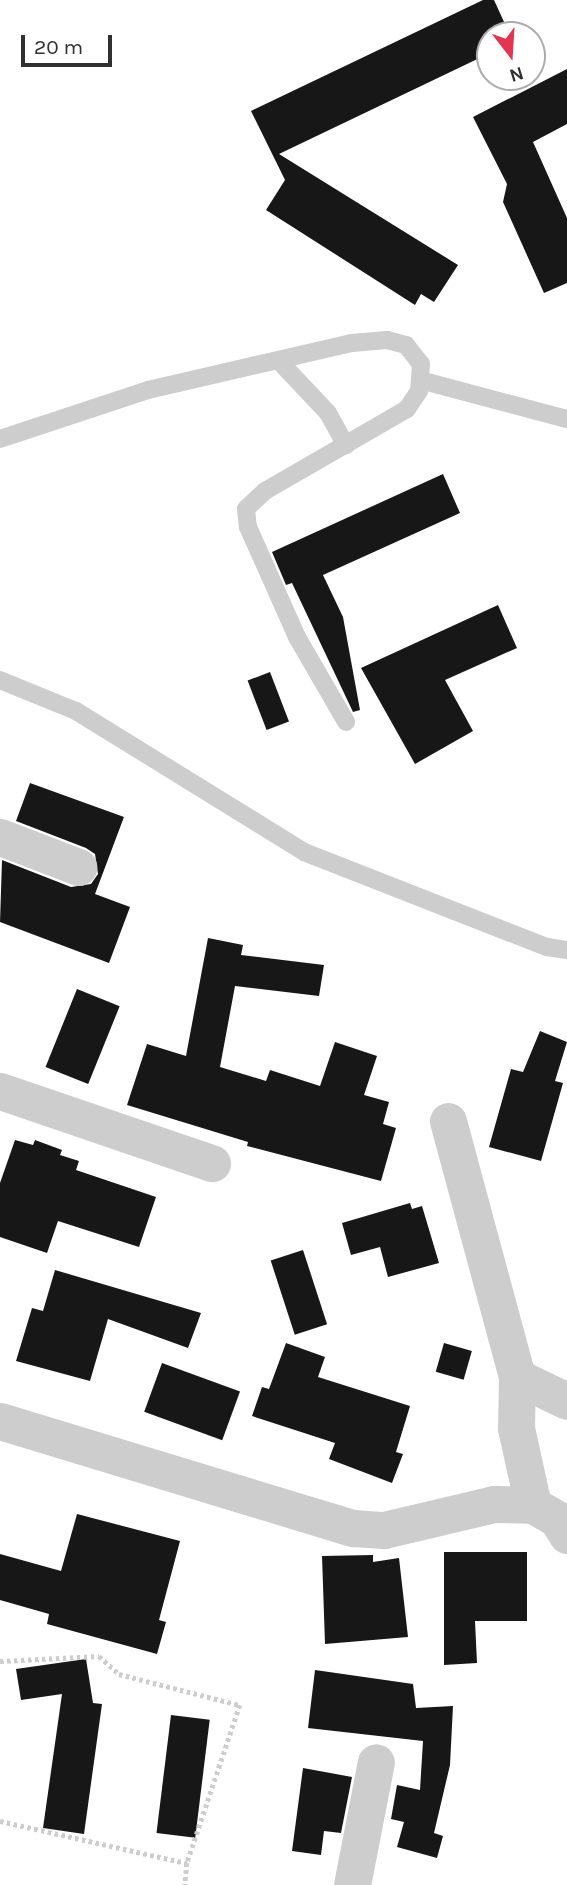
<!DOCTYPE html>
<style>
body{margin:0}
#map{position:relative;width:567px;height:1885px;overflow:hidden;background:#fff;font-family:Karla,sans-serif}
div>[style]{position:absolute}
.building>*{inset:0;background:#171717;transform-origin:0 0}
.path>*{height:4.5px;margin-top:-2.25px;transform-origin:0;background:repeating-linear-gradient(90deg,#cdcdcd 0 3.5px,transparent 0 7px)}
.service>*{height:18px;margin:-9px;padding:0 9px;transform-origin:9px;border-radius:9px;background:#cdcdcd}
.minor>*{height:37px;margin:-18.5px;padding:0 18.5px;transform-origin:18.5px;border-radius:18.5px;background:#cdcdcd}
span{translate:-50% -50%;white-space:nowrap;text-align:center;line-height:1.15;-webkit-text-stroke:7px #fff;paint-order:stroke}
.north{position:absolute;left:476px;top:21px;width:70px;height:70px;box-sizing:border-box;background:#fff;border:2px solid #acacac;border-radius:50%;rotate:163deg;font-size:19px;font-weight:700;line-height:28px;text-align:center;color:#303030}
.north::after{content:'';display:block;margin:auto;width:24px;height:32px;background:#e43550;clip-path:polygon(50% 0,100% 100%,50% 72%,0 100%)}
.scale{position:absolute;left:21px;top:35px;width:91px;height:32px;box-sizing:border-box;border:4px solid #303030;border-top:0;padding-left:9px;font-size:21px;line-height:24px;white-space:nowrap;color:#303030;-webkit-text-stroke:5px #fff;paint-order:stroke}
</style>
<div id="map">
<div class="building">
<div style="clip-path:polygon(483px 0,494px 0,510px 35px,490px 35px,490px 53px,279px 154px,458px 265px,434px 302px,421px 294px,415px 305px,266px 210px,285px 180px,251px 111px)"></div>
<div style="clip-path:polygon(567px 69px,567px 124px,533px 142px,567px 218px,567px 283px,544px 293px,503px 202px,507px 184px,473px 117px)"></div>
<div style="clip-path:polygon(443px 474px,460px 513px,323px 575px,343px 617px,360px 710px,353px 712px,292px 583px,286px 585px,272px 552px)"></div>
<div style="clip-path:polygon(498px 605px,517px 648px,445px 680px,473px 731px,415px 764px,361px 668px)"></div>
<div style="left:270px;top:672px;width:53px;height:24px;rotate:69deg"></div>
<div style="clip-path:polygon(30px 783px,124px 817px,95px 894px,130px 907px,109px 963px,0 922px,2px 860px,71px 887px,91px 884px,98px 874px,95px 854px,86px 848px,16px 821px)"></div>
<div style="clip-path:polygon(208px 938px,243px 945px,241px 955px,324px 965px,319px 996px,235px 986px,220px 1067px,266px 1081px,270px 1070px,320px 1086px,335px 1042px,377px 1056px,364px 1095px,389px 1102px,383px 1124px,396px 1128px,381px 1181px,247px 1146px,248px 1142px,127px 1105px,147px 1044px,186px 1056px)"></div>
<div style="left:77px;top:989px;width:46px;height:84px;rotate:22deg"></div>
<div style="clip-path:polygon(540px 1031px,567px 1042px,555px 1081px,563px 1083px,541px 1161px,489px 1147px,511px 1069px,523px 1072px)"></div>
<div style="clip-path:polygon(15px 1140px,33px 1145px,35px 1140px,62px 1150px,60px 1155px,79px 1161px,76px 1170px,156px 1197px,139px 1247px,58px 1221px,47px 1253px,0 1237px,0 1183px)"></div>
<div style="clip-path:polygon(410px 1203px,412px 1209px,422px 1206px,439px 1263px,388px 1277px,380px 1247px,351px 1255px,342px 1223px)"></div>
<div style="left:303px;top:1250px;width:78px;height:34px;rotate:72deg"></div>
<div style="clip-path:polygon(55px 1270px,201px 1313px,188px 1348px,108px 1319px,90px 1381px,16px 1361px,32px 1308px,43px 1311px)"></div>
<div style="clip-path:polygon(286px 1343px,325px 1357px,318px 1377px,410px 1406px,396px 1452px,403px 1454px,392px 1483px,329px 1459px,335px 1443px,252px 1416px,262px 1387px,269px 1389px)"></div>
<div style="left:444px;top:1343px;width:29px;height:30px;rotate:16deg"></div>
<div style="left:162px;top:1363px;width:83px;height:52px;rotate:20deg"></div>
<div style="clip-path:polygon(77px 1514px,180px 1541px,159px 1620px,166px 1622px,157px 1654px,47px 1624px,49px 1614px,0 1600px,0 1554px,61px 1571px)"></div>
<div style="clip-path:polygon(444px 1552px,527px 1552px,527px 1621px,475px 1621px,477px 1663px,444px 1665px)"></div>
<div style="clip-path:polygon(373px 1555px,373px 1562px,399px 1558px,408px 1637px,325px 1644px,322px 1556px)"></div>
<div style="clip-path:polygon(86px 1659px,93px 1703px,102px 1704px,84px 1834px,43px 1828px,62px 1694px,21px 1700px,16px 1669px)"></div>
<div style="clip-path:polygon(315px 1670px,413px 1684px,416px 1708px,453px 1706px,450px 1765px,434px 1833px,443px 1836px,437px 1858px,397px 1847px,404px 1822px,391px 1819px,397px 1785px,420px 1790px,423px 1741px,308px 1728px)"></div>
<div style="left:171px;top:1715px;width:39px;height:119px;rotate:7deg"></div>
<div style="clip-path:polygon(303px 1768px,352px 1777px,341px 1833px,324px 1831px,321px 1855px,292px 1851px)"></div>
</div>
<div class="path">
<div style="left:0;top:1661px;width:99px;rotate:-2.9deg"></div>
<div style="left:99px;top:1656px;width:27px;rotate:42deg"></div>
<div style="left:119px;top:1674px;width:125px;rotate:14.4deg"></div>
<div style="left:240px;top:1705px;width:167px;rotate:108.5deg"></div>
<div style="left:187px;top:1863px;width:22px;rotate:95deg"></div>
<div style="left:0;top:1821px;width:192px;rotate:12.7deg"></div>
</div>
<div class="service">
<div style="left:279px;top:361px;width:71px;rotate:46.7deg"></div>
<div style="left:328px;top:413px;width:37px;rotate:61deg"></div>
<div style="left:420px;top:380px;width:152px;rotate:14.9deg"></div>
<div style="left:0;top:439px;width:156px;rotate:-18.3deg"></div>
<div style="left:148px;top:390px;width:209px;rotate:-13deg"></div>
<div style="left:352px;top:343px;width:35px;rotate:-5deg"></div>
<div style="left:387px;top:340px;width:20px;rotate:15deg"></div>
<div style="left:406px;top:345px;width:24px;rotate:52deg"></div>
<div style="left:421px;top:364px;width:27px;rotate:94deg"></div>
<div style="left:419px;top:391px;width:22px;rotate:124deg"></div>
<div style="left:407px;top:409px;width:164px;rotate:150deg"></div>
<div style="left:265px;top:491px;width:26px;rotate:137deg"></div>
<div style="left:246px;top:509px;width:18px;rotate:84deg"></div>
<div style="left:248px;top:527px;width:120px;rotate:66deg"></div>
<div style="left:297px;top:637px;width:98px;rotate:60deg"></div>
<div style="left:0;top:680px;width:82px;rotate:22.2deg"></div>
<div style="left:76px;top:711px;width:268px;rotate:31.7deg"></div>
<div style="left:304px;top:852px;width:261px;rotate:21.4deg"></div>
<div style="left:547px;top:947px;width:20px;rotate:9deg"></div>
</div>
<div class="minor">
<div style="left:0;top:837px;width:84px;rotate:21deg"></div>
<div style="left:0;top:1091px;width:224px;rotate:18.8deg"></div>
<div style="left:448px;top:1121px;width:265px;rotate:74.9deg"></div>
<div style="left:517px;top:1377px;width:51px;rotate:91.1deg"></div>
<div style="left:516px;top:1428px;width:79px;rotate:77.6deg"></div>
<div style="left:517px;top:1377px;width:55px;rotate:25.6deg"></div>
<div style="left:0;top:1421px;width:369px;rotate:16.9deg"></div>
<div style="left:353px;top:1528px;width:31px;rotate:4deg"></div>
<div style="left:384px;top:1530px;width:113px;rotate:-13.3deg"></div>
<div style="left:494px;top:1504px;width:39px;rotate:1deg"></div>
<div style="left:533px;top:1505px;width:28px;rotate:30deg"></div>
<div style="left:557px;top:1519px;width:19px;rotate:58deg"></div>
<div style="left:352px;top:1885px;width:125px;rotate:-79deg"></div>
</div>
<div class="north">N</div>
<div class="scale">20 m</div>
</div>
